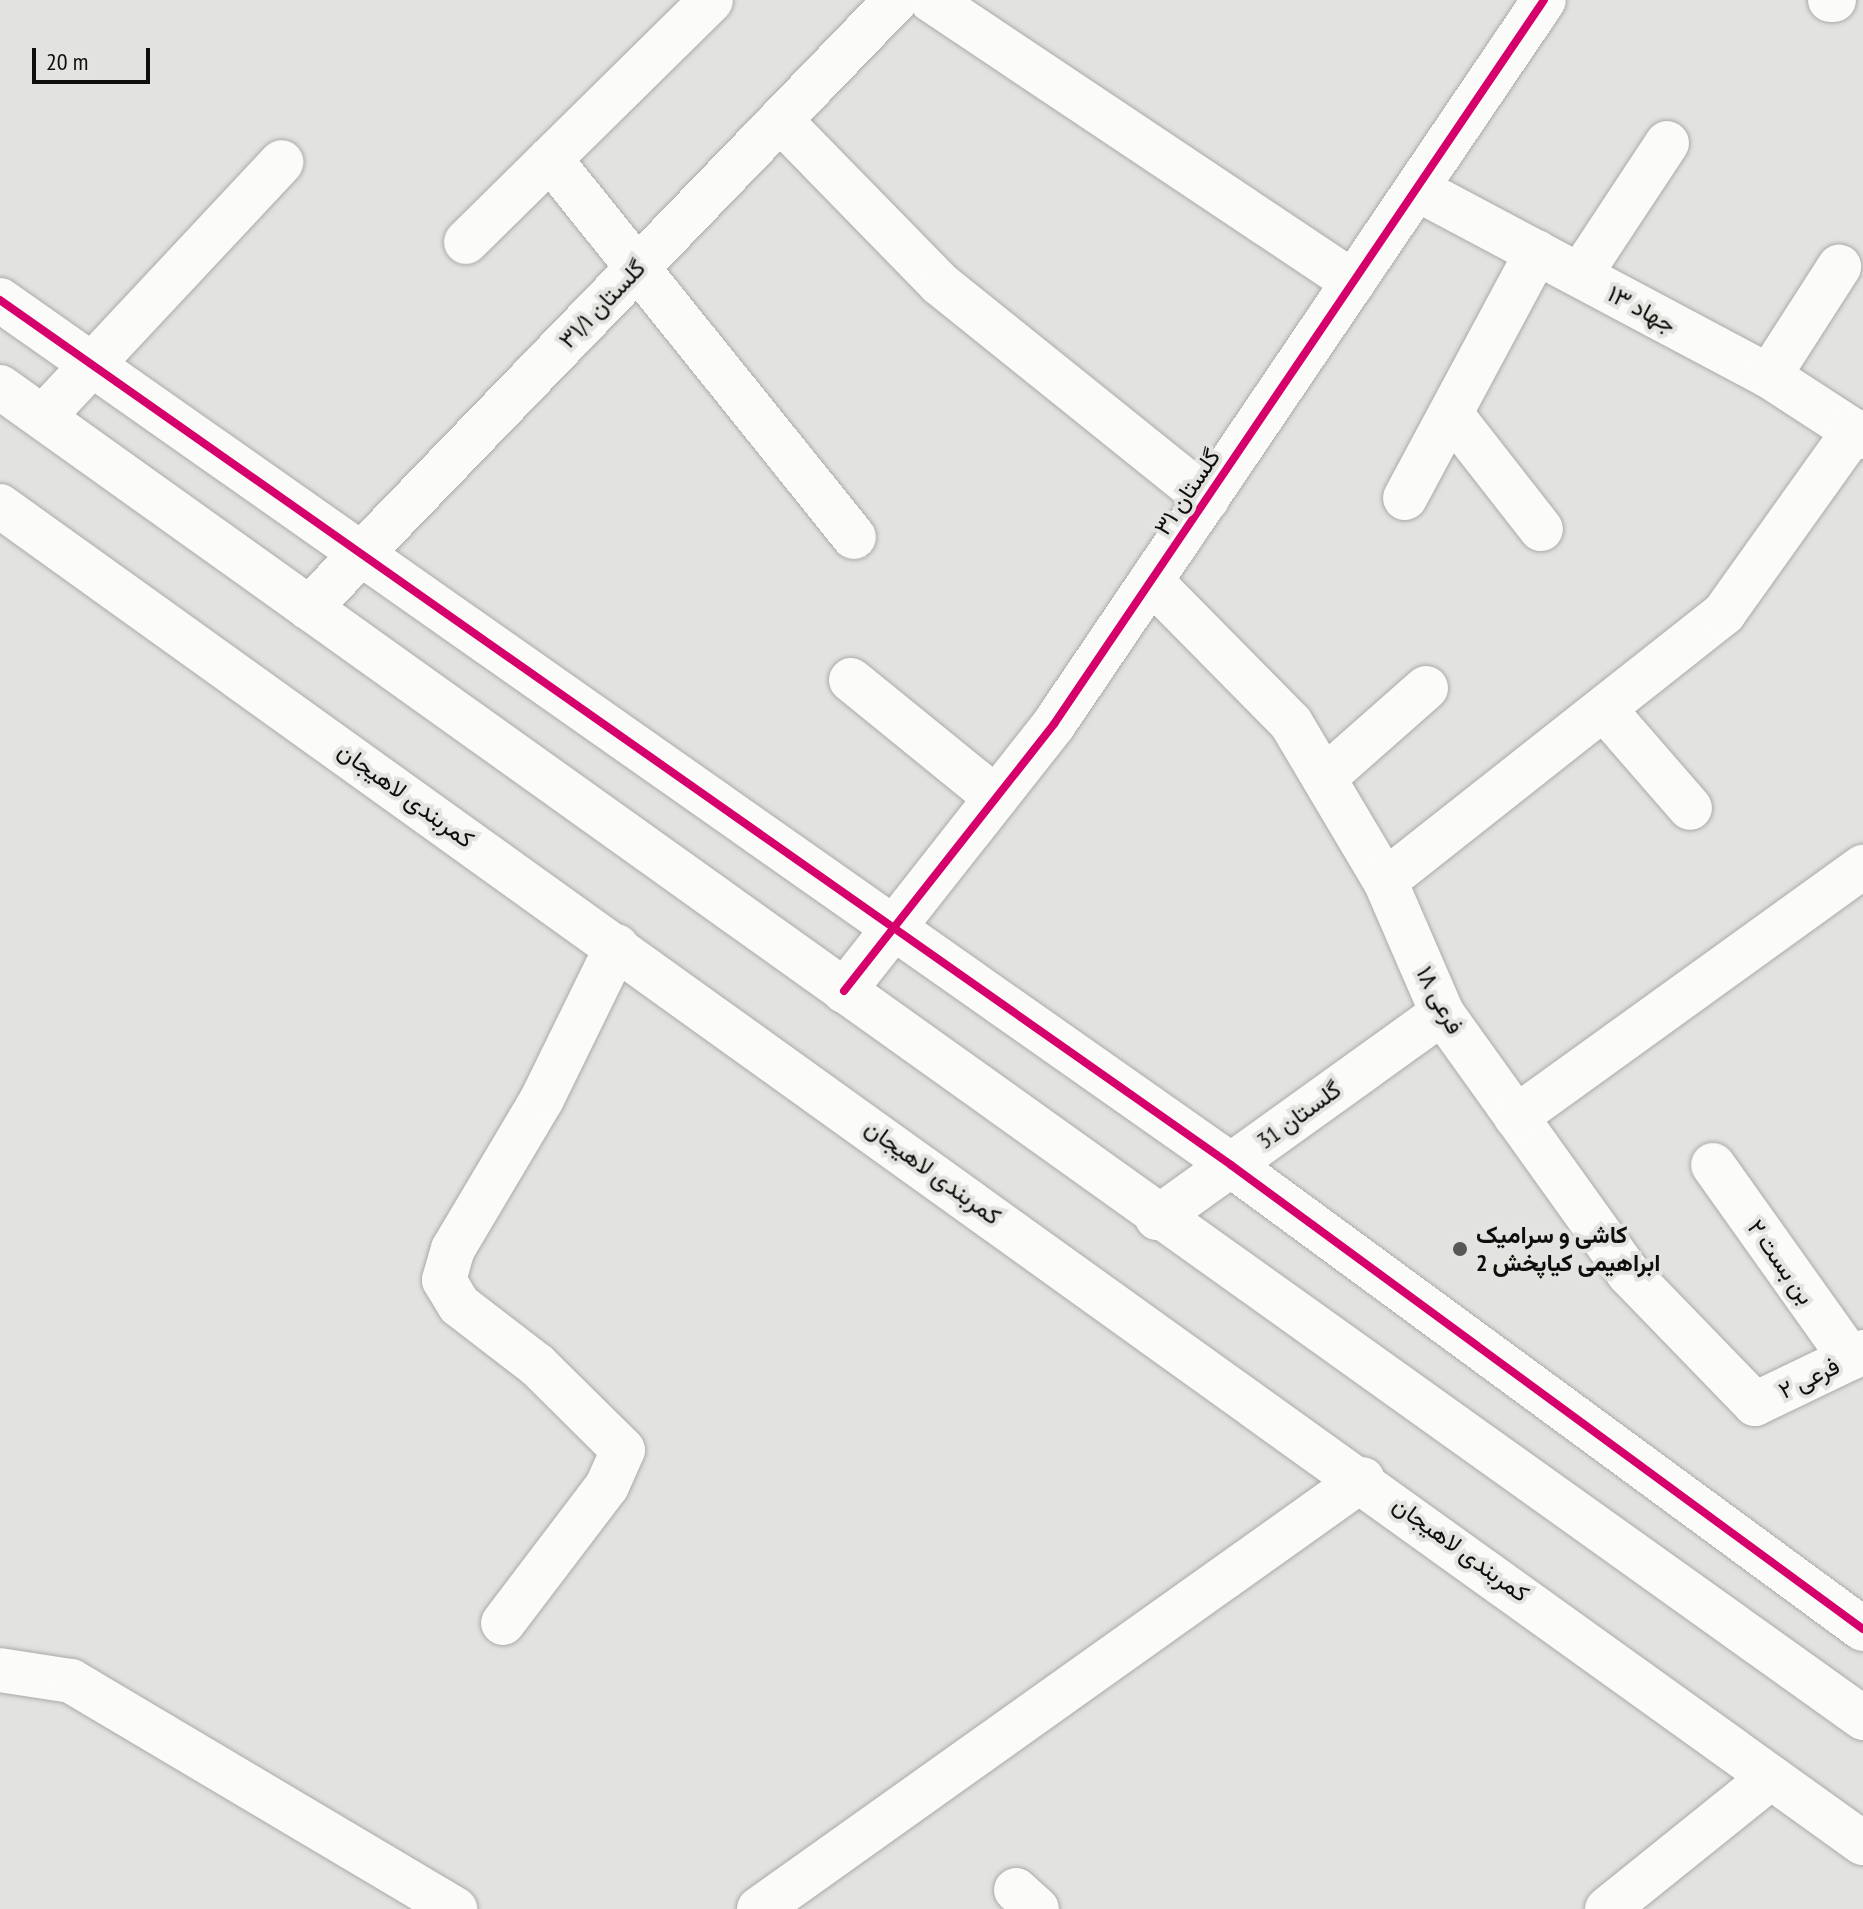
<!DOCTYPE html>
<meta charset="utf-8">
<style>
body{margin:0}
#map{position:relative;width:1863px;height:1909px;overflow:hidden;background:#e2e2e0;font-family:"PT Sans Narrow",Vazirmatn,sans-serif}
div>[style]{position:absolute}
.roads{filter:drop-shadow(0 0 2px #aaaaa8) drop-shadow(0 0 2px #aaaaa8)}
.minor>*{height:44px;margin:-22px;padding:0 22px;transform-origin:22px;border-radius:22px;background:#fbfbfa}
.highway>*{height:44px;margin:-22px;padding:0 22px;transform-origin:22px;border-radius:22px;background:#fbfbfa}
.cycleway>*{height:8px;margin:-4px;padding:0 4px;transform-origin:4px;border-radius:4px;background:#d6006c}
.dots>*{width:22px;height:22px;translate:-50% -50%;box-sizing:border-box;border:4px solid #e3e3df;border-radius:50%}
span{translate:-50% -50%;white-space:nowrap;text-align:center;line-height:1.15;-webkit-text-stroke:8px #e3e3df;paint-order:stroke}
.street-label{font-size:24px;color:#0e0e0c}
.poi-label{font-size:24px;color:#0e0e0c;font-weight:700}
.left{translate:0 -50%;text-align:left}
.scale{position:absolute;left:32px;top:48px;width:118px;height:36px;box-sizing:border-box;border:4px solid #0e0e0c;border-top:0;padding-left:10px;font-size:24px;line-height:28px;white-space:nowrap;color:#0e0e0c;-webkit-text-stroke:6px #e3e3df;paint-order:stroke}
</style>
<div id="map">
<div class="roads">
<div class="minor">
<div style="left:931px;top:0;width:508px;rotate:33.75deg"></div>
<div style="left:1830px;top:0;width:4px"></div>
<div style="left:780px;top:120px;width:229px;rotate:45.7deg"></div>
<div style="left:940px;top:284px;width:343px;rotate:38.8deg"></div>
<div style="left:550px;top:159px;width:485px;rotate:51.2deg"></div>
<div style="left:1417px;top:189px;width:399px;rotate:28deg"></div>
<div style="left:1769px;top:376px;width:112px;rotate:33deg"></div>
<div style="left:466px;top:242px;width:344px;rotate:-44.6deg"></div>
<div style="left:1580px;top:275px;width:158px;rotate:-56.6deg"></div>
<div style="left:0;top:300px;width:1505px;rotate:35.09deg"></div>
<div style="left:1231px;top:1165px;width:784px;rotate:36.29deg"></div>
<div style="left:1769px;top:376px;width:130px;rotate:-57.3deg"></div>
<div style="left:1451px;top:414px;width:146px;rotate:52deg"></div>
<div style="left:43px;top:417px;width:349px;rotate:-46.9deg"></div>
<div style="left:1405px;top:498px;width:279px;rotate:-61.8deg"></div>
<div style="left:1151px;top:581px;width:199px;rotate:45.4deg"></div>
<div style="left:1291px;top:723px;width:184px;rotate:59.3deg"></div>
<div style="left:1385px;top:881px;width:144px;rotate:66.6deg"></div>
<div style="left:1442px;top:1013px;width:321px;rotate:54.4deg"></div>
<div style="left:1629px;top:1274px;width:181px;rotate:45.9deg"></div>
<div style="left:1755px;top:1404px;width:120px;rotate:-25.7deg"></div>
<div style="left:309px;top:608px;width:845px;rotate:-46.01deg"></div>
<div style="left:851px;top:680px;width:187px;rotate:39.1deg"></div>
<div style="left:1604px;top:709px;width:131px;rotate:49deg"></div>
<div style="left:1324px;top:778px;width:136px;rotate:-41.4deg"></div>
<div style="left:1385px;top:881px;width:432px;rotate:-38.3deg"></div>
<div style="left:1724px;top:613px;width:224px;rotate:-54.5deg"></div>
<div style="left:844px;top:991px;width:340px;rotate:-51.8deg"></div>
<div style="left:1054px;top:724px;width:874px;rotate:-55.91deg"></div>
<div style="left:1516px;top:1117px;width:428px;rotate:-35.8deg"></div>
<div style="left:1713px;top:1165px;width:237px;rotate:54.6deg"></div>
<div style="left:1157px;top:1218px;width:351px;rotate:-35.7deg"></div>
<div style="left:503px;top:1623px;width:172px;rotate:-52.8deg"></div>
<div style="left:607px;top:1486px;width:39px;rotate:-66deg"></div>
<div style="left:623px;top:1450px;width:121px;rotate:-135.3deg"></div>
<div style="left:537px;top:1365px;width:98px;rotate:-142.4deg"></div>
<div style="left:459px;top:1305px;width:29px;rotate:-121deg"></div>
<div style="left:444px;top:1280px;width:32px;rotate:-74deg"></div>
<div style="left:453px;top:1249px;width:174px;rotate:-59.3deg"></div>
<div style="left:542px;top:1099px;width:170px;rotate:-63.9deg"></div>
<div style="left:0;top:1670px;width:72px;rotate:8.8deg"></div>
<div style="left:71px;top:1681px;width:447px;rotate:30.7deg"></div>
<div style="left:1016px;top:1890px;width:28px;rotate:42deg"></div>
<div style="left:759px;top:1909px;width:741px;rotate:-35.45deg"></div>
<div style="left:1607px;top:1909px;width:209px;rotate:-38.8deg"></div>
</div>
<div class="highway">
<div style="left:0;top:387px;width:2290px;rotate:35.54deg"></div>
<div style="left:0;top:506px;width:2293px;rotate:35.67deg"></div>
</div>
</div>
<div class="cycleway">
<div style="left:0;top:300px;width:1505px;rotate:35.09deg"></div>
<div style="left:1231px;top:1165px;width:784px;rotate:36.29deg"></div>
<div style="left:844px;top:991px;width:340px;rotate:-51.8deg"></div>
<div style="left:1054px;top:724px;width:874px;rotate:-55.91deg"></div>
</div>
<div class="dots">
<div style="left:1460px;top:1249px;background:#585856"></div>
</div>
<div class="street-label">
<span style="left:602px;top:304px;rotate:-46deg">گلستان ۳۱/۱</span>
<span style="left:1642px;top:309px;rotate:28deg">جهاد ۱۳</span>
<span style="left:1187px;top:492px;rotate:-56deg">گلستان ۳۱</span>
<span style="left:406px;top:795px;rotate:36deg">کمربندی لاهیجان</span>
<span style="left:1440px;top:1000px;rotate:62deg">فرعی ۱۸</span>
<span style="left:1299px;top:1115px;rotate:-36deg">گلستان 31</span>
<span style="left:933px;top:1172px;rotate:36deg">کمربندی لاهیجان</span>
<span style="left:1781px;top:1262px;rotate:55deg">بن بست ۲</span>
<span style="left:1809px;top:1378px;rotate:-26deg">فرعی ۲</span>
<span style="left:1461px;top:1549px;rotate:36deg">کمربندی لاهیجان</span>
</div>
<div class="poi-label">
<span class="left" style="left:1476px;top:1249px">کاشی و سرامیک<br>ابراهيمی کیاپخش 2</span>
</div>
<div class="scale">20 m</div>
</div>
